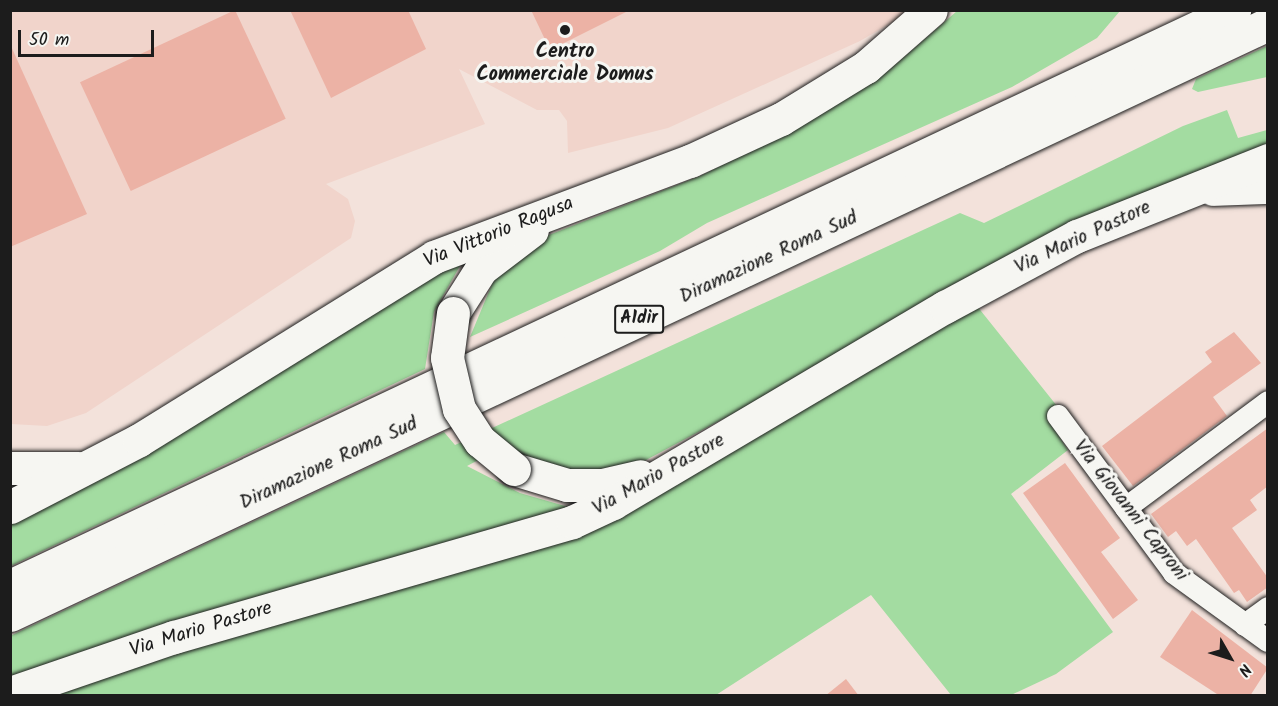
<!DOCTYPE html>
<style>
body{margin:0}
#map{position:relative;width:1278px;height:706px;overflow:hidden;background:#f3e2db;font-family:Kalam,sans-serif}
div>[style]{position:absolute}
.built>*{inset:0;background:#f1d4cb}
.green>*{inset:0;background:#a3dca1}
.building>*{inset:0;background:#ecb2a5;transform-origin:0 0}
.roads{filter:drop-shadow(0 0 2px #1c1c1c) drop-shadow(0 0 2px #1c1c1c)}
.minor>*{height:22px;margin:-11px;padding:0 11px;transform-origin:11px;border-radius:11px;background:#f6f6f2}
.highway>*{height:33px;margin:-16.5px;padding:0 16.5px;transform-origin:16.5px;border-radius:16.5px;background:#f6f6f2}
.bridges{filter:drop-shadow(0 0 2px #1c1c1c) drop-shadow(0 0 2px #1c1c1c)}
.highway-bridge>*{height:33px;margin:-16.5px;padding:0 16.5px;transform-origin:16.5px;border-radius:16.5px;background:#f6f6f2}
.dots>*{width:16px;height:16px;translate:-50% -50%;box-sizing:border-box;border:3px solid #f6f6f2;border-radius:50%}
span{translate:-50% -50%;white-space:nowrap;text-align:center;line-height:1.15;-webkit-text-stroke:6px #f6f6f2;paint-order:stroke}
.shield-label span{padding:2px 4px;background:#f6f6f2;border:2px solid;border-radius:4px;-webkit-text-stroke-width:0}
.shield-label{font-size:18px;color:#1c1c1c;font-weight:700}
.poi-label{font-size:20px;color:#1c1c1c;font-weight:700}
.street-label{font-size:20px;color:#1c1c1c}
.frame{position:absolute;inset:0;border:12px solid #1c1c1c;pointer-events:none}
.north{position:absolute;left:1200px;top:628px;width:60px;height:60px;-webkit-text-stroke:4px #f6f6f2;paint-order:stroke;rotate:129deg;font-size:16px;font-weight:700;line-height:24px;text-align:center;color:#1c1c1c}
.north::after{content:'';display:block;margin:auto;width:21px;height:27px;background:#1c1c1c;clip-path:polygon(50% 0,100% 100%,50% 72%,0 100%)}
.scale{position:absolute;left:18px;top:30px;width:136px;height:27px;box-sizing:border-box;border:3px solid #1c1c1c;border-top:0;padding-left:8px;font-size:18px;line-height:21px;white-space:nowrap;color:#1c1c1c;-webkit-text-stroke:4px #f6f6f2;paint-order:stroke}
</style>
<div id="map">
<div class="built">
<div style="clip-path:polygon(10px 11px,912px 11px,860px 41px,668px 128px,568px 153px,567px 121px,559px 110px,537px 110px,459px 69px,485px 124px,326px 184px,348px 199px,355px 221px,351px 238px,86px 413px,47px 426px,11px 424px)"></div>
</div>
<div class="green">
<div style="clip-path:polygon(957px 11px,1120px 11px,1097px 38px,1012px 87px,707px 223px,660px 251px,470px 337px,495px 277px,541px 238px,700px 176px,796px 129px,890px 69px)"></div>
<div style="clip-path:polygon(1267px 46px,1267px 77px,1198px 92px,1192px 89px,1196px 79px)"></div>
<div style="clip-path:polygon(1227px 110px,1238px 138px,1267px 130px,1267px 152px,854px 349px,633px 467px,605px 477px,553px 470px,505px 446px,467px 466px,520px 493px,572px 508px,11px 684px,10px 636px,444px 432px,455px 445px,960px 213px,984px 223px,1183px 126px)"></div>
<div style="clip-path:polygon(461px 264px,434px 312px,425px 369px,11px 566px,11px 519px,393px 292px)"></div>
<div style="clip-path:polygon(977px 306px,1061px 411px,1047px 418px,1068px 450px,1011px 494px,1113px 632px,1056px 674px,1011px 695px,951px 695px,871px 595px,716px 695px,47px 696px,326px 603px,557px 542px)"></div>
</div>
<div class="building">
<div style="left:235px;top:10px;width:120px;height:171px;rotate:65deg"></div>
<div style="clip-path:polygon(290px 10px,408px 10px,426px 49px,331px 98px)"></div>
<div style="clip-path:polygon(531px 10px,630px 10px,550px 50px)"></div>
<div style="clip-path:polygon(10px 44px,87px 214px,10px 247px)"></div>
<div style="clip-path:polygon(1234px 332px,1261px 363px,1213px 397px,1227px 416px,1133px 486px,1102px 446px,1212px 362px,1205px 352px)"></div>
<div style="clip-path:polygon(1268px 428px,1268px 486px,1250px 500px,1257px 510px,1232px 528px,1268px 578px,1268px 587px,1247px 602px,1239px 590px,1234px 593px,1196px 539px,1187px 546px,1176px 531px,1168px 537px,1151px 514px)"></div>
<div style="clip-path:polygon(1065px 463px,1120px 538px,1101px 552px,1138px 600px,1113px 619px,1023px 493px)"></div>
<div style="clip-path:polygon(1192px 610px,1268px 668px,1250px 696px,1220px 696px,1160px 657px)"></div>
<div style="clip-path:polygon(846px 679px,859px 696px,825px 696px)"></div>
</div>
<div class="roads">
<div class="minor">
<div style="left:1058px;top:416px;width:195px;rotate:53.5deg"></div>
<div style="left:1174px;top:573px;width:116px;rotate:35.9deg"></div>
<div style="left:1126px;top:508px;width:177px;rotate:-36.7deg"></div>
<div style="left:1245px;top:625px;width:29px;rotate:-36deg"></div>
</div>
<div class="highway">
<div style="left:1213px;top:189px;width:55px;rotate:-2.1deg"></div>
<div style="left:453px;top:313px;width:52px;rotate:-57.5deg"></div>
<div style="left:481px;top:269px;width:64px;rotate:-37.4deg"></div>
<div style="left:10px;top:468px;width:68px"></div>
<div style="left:514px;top:469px;width:55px;rotate:16.8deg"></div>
<div style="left:567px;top:485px;width:35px"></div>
<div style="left:602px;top:485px;width:39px;rotate:-13deg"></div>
<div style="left:10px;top:507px;width:145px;rotate:-27.4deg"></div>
<div style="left:139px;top:440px;width:347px;rotate:-31.8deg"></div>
<div style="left:434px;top:257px;width:273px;rotate:-20.6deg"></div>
<div style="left:690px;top:161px;width:100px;rotate:-24.8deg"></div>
<div style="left:781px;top:119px;width:100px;rotate:-31.5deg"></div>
<div style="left:866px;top:67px;width:86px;rotate:-41.2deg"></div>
<div style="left:10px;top:586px;width:1353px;rotate:-25.2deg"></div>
<div style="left:10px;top:615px;width:1390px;rotate:-25.16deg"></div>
<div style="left:10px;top:693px;width:173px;rotate:-18.9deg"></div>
<div style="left:174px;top:637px;width:414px;rotate:-16.1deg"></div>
<div style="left:572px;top:522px;width:45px;rotate:-24.9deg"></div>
<div style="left:613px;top:503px;width:386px;rotate:-30.6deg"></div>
<div style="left:945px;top:307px;width:150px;rotate:-28.3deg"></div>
<div style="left:1077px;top:236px;width:206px;rotate:-21.7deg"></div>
</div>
</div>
<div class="bridges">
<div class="highway-bridge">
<div style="left:453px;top:313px;width:45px;rotate:97.6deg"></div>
<div style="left:447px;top:358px;width:52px;rotate:76.8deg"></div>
<div style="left:459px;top:409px;width:38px;rotate:57deg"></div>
<div style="left:480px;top:441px;width:44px;rotate:39.5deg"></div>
</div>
</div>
<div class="dots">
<div style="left:565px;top:30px;background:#1c1c1c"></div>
</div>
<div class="shield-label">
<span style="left:639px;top:319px">A1dir</span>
</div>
<div class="poi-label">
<span style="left:565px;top:64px">Centro<br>Commerciale Domus</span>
</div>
<div class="street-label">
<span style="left:499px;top:233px;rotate:-22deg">Via Vittorio Ragusa</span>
<span style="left:1083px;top:238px;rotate:-25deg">Via Mario Pastore</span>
<span style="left:769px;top:258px;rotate:-25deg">Diramazione Roma Sud</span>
<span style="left:329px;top:464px;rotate:-25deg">Diramazione Roma Sud</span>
<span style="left:659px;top:475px;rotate:-29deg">Via Mario Pastore</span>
<span style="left:1130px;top:511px;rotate:52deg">Via Giovanni Caproni</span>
<span style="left:201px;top:630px;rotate:-17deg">Via Mario Pastore</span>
</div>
<div class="frame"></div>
<div class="north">N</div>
<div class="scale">50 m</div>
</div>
